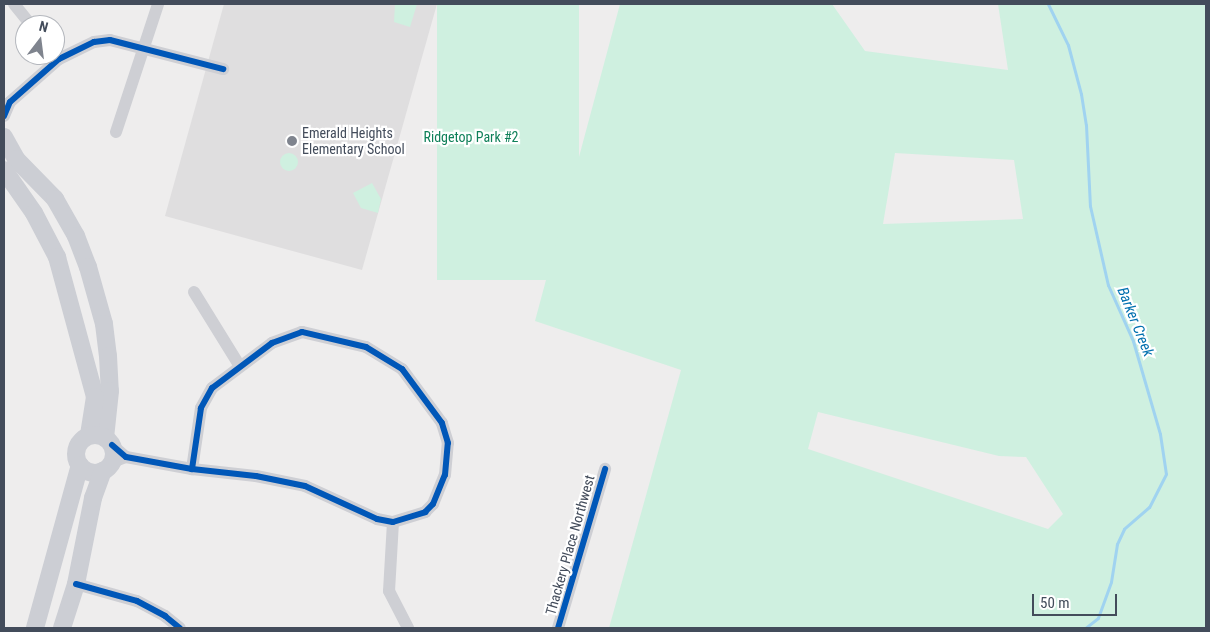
<!DOCTYPE html>
<style>
body{margin:0}
#map{position:relative;width:1210px;height:632px;overflow:hidden;background:#eeeded;font-family:"Roboto Condensed",sans-serif}
div>[style]{position:absolute}
.education>*{inset:0;background:#dfdedf}
.green>*{inset:0;background:#cff0e0;transform-origin:0 0}
.round{border-radius:50%}
.stream>*{height:3px;margin:-1.5px;padding:0 1.5px;transform-origin:1.5px;border-radius:1.5px;background:#a0d3f0}
.street>*{height:12px;margin:-6px;padding:0 6px;transform-origin:6px;border-radius:6px;background:#cecfd4}
.secondary>*{height:18px;margin:-9px;padding:0 9px;transform-origin:9px;border-radius:9px;background:#ccced4}
.secondary>.ring{margin:-9px;padding:0;box-sizing:content-box;background:none;border:18px solid #ccced4;border-radius:50%}
.cycleway>*{height:6px;margin:-3px;padding:0 3px;transform-origin:3px;border-radius:3px;background:#0057b8}
.dots>*{width:14px;height:14px;translate:-50% -50%;box-sizing:border-box;border:2px solid #fff;border-radius:50%}
span{translate:-50% -50%;white-space:nowrap;text-align:center;line-height:1.15;-webkit-text-stroke:4.5px #fff;paint-order:stroke}
.poi-label{font-size:14px;color:#434c5b}
.left{translate:0 -50%;text-align:left}
.park-label{font-size:14px;color:#0f8059}
.street-label{font-size:14px;color:#434c5b}
.water-label{font-size:15px;color:#0170af;font-style:italic}
.frame{position:absolute;inset:0;border:5px solid #434c5b;pointer-events:none}
.north{position:absolute;left:15px;top:15px;width:50px;height:50px;box-sizing:border-box;background:#fff;border:1px solid #b4b7bd;border-radius:50%;rotate:15deg;font-size:14px;font-weight:700;line-height:20px;text-align:center;color:#434c5b}
.north::after{content:'';display:block;margin:auto;width:18px;height:22px;background:#7f848e;clip-path:polygon(50% 0,100% 100%,50% 72%,0 100%)}
.scale{position:absolute;left:1032px;top:594px;width:85px;height:22px;box-sizing:border-box;border:2px solid #434c5b;border-top:0;padding-left:6px;font-size:15px;line-height:18px;white-space:nowrap;color:#434c5b;-webkit-text-stroke:4px #fff;paint-order:stroke}
</style>
<div id="map">
<div class="education">
<div style="clip-path:polygon(224px 4px,437px 4px,362px 270px,165px 216px)"></div>
</div>
<div class="green">
<div style="clip-path:polygon(395px 4px,417px 4px,410px 27px,394px 22px)"></div>
<div style="left:437px;top:4px;width:142px;height:276px"></div>
<div style="clip-path:polygon(evenodd,620px 4px,832px 4px,865px 51px,1008px 70px,998px 4px,1206px 4px,1206px 628px,609px 628px,681px 370px,535px 321px,620px 4px,895px 153px,1014px 160px,1023px 219px,883px 224px,895px 153px,620px 4px,818px 412px,999px 456px,1026px 457px,1063px 514px,1048px 529px,808px 449px,818px 412px)"></div>
<div class="round" style="left:280px;top:153px;width:18px;height:18px"></div>
<div style="clip-path:polygon(372px 183px,381px 199px,378px 213px,361px 208px,353px 193px)"></div>
</div>
<div class="stream">
<div style="left:1048px;top:4px;width:46px;rotate:64deg"></div>
<div style="left:1068px;top:45px;width:51px;rotate:75.1deg"></div>
<div style="left:1081px;top:94px;width:31px;rotate:81deg"></div>
<div style="left:1086px;top:125px;width:81px;rotate:87.2deg"></div>
<div style="left:1090px;top:206px;width:81px;rotate:77.2deg"></div>
<div style="left:1108px;top:285px;width:61px;rotate:65.9deg"></div>
<div style="left:1133px;top:341px;width:97px;rotate:73.8deg"></div>
<div style="left:1160px;top:434px;width:40px;rotate:81.5deg"></div>
<div style="left:1166px;top:474px;width:37px;rotate:117deg"></div>
<div style="left:1149px;top:507px;width:33px;rotate:139deg"></div>
<div style="left:1124px;top:529px;width:17px;rotate:115deg"></div>
<div style="left:1117px;top:544px;width:38px;rotate:99deg"></div>
<div style="left:1111px;top:582px;width:38px;rotate:110deg"></div>
<div style="left:1098px;top:618px;width:16px;rotate:142deg"></div>
</div>
<div class="street">
<div style="left:14px;top:4px;width:27px;rotate:51deg"></div>
<div style="left:4px;top:116px;width:15px;rotate:-67deg"></div>
<div style="left:10px;top:102px;width:65px;rotate:-41.3deg"></div>
<div style="left:59px;top:59px;width:39px;rotate:-26deg"></div>
<div style="left:94px;top:42px;width:16px;rotate:-7deg"></div>
<div style="left:110px;top:40px;width:117px;rotate:14.4deg"></div>
<div style="left:116px;top:132px;width:135px;rotate:-71.8deg"></div>
<div style="left:194px;top:292px;width:86px;rotate:58.3deg"></div>
<div style="left:112px;top:445px;width:18px;rotate:41deg"></div>
<div style="left:126px;top:457px;width:67px;rotate:10.3deg"></div>
<div style="left:192px;top:469px;width:64px;rotate:6.2deg"></div>
<div style="left:256px;top:476px;width:50px;rotate:11.5deg"></div>
<div style="left:305px;top:486px;width:79px;rotate:24.6deg"></div>
<div style="left:377px;top:519px;width:16px;rotate:11deg"></div>
<div style="left:393px;top:522px;width:34px;rotate:-17deg"></div>
<div style="left:425px;top:512px;width:11px;rotate:-45deg"></div>
<div style="left:433px;top:504px;width:31px;rotate:-68deg"></div>
<div style="left:445px;top:475px;width:32px;rotate:-85deg"></div>
<div style="left:448px;top:443px;width:21px;rotate:-107deg"></div>
<div style="left:442px;top:423px;width:67px;rotate:-126.5deg"></div>
<div style="left:402px;top:369px;width:42px;rotate:-148.6deg"></div>
<div style="left:366px;top:347px;width:66px;rotate:-166.8deg"></div>
<div style="left:302px;top:332px;width:32px;rotate:160deg"></div>
<div style="left:272px;top:343px;width:75px;rotate:143.1deg"></div>
<div style="left:212px;top:388px;width:23px;rotate:119deg"></div>
<div style="left:201px;top:408px;width:62px;rotate:98.4deg"></div>
<div style="left:112px;top:462px;width:15px;rotate:-20deg"></div>
<div style="left:393px;top:522px;width:69px;rotate:93.3deg"></div>
<div style="left:389px;top:591px;width:42px;rotate:62.8deg"></div>
<div style="left:76px;top:584px;width:63px;rotate:15.6deg"></div>
<div style="left:137px;top:601px;width:32px;rotate:28deg"></div>
<div style="left:165px;top:616px;width:19px;rotate:39deg"></div>
<div style="left:558px;top:628px;width:166px;rotate:-73.5deg"></div>
</div>
<div class="secondary">
<div style="left:4px;top:137px;width:25px;rotate:61deg"></div>
<div style="left:16px;top:159px;width:56px;rotate:45.7deg"></div>
<div style="left:55px;top:199px;width:43px;rotate:60.4deg"></div>
<div style="left:76px;top:236px;width:33px;rotate:69deg"></div>
<div style="left:88px;top:267px;width:59px;rotate:74.3deg"></div>
<div style="left:104px;top:324px;width:32px;rotate:83deg"></div>
<div style="left:108px;top:356px;width:35px;rotate:87deg"></div>
<div style="left:110px;top:391px;width:47px;rotate:96.1deg"></div>
<div style="left:4px;top:170px;width:52px;rotate:55.1deg"></div>
<div style="left:34px;top:213px;width:50px;rotate:62.4deg"></div>
<div style="left:57px;top:257px;width:145px;rotate:74.8deg"></div>
<div style="left:95px;top:397px;width:39px;rotate:99deg"></div>
<div class="ring" style="left:76px;top:435px;width:20px;height:20px"></div>
<div style="left:35px;top:628px;width:169px;rotate:-74.6deg"></div>
<div style="left:62px;top:628px;width:46px;rotate:-72.3deg"></div>
<div style="left:76px;top:584px;width:88px;rotate:-78.8deg"></div>
<div style="left:93px;top:498px;width:29px;rotate:-70deg"></div>
</div>
<div class="cycleway">
<div style="left:4px;top:116px;width:15px;rotate:-67deg"></div>
<div style="left:10px;top:102px;width:65px;rotate:-41.3deg"></div>
<div style="left:59px;top:59px;width:39px;rotate:-26deg"></div>
<div style="left:94px;top:42px;width:16px;rotate:-7deg"></div>
<div style="left:110px;top:40px;width:117px;rotate:14.4deg"></div>
<div style="left:112px;top:445px;width:18px;rotate:41deg"></div>
<div style="left:126px;top:457px;width:67px;rotate:10.3deg"></div>
<div style="left:192px;top:469px;width:64px;rotate:6.2deg"></div>
<div style="left:256px;top:476px;width:50px;rotate:11.5deg"></div>
<div style="left:305px;top:486px;width:79px;rotate:24.6deg"></div>
<div style="left:377px;top:519px;width:16px;rotate:11deg"></div>
<div style="left:393px;top:522px;width:34px;rotate:-17deg"></div>
<div style="left:425px;top:512px;width:11px;rotate:-45deg"></div>
<div style="left:433px;top:504px;width:31px;rotate:-68deg"></div>
<div style="left:445px;top:475px;width:32px;rotate:-85deg"></div>
<div style="left:448px;top:443px;width:21px;rotate:-107deg"></div>
<div style="left:442px;top:423px;width:67px;rotate:-126.5deg"></div>
<div style="left:402px;top:369px;width:42px;rotate:-148.6deg"></div>
<div style="left:366px;top:347px;width:66px;rotate:-166.8deg"></div>
<div style="left:302px;top:332px;width:32px;rotate:160deg"></div>
<div style="left:272px;top:343px;width:75px;rotate:143.1deg"></div>
<div style="left:212px;top:388px;width:23px;rotate:119deg"></div>
<div style="left:201px;top:408px;width:62px;rotate:98.4deg"></div>
<div style="left:76px;top:584px;width:63px;rotate:15.6deg"></div>
<div style="left:137px;top:601px;width:32px;rotate:28deg"></div>
<div style="left:165px;top:616px;width:19px;rotate:39deg"></div>
<div style="left:558px;top:628px;width:166px;rotate:-73.5deg"></div>
</div>
<div class="dots">
<div style="left:292px;top:141px;background:#7f848e"></div>
</div>
<div class="poi-label">
<span class="left" style="left:302px;top:141px">Emerald Heights<br>Elementary School</span>
</div>
<div class="park-label">
<span style="left:471px;top:137px">Ridgetop Park #2</span>
</div>
<div class="street-label">
<span style="left:570px;top:545px;rotate:-74deg">Thackery Place Northwest</span>
</div>
<div class="water-label">
<span style="left:1135px;top:322px;rotate:68deg">Barker Creek</span>
</div>
<div class="frame"></div>
<div class="north">N</div>
<div class="scale">50 m</div>
</div>
